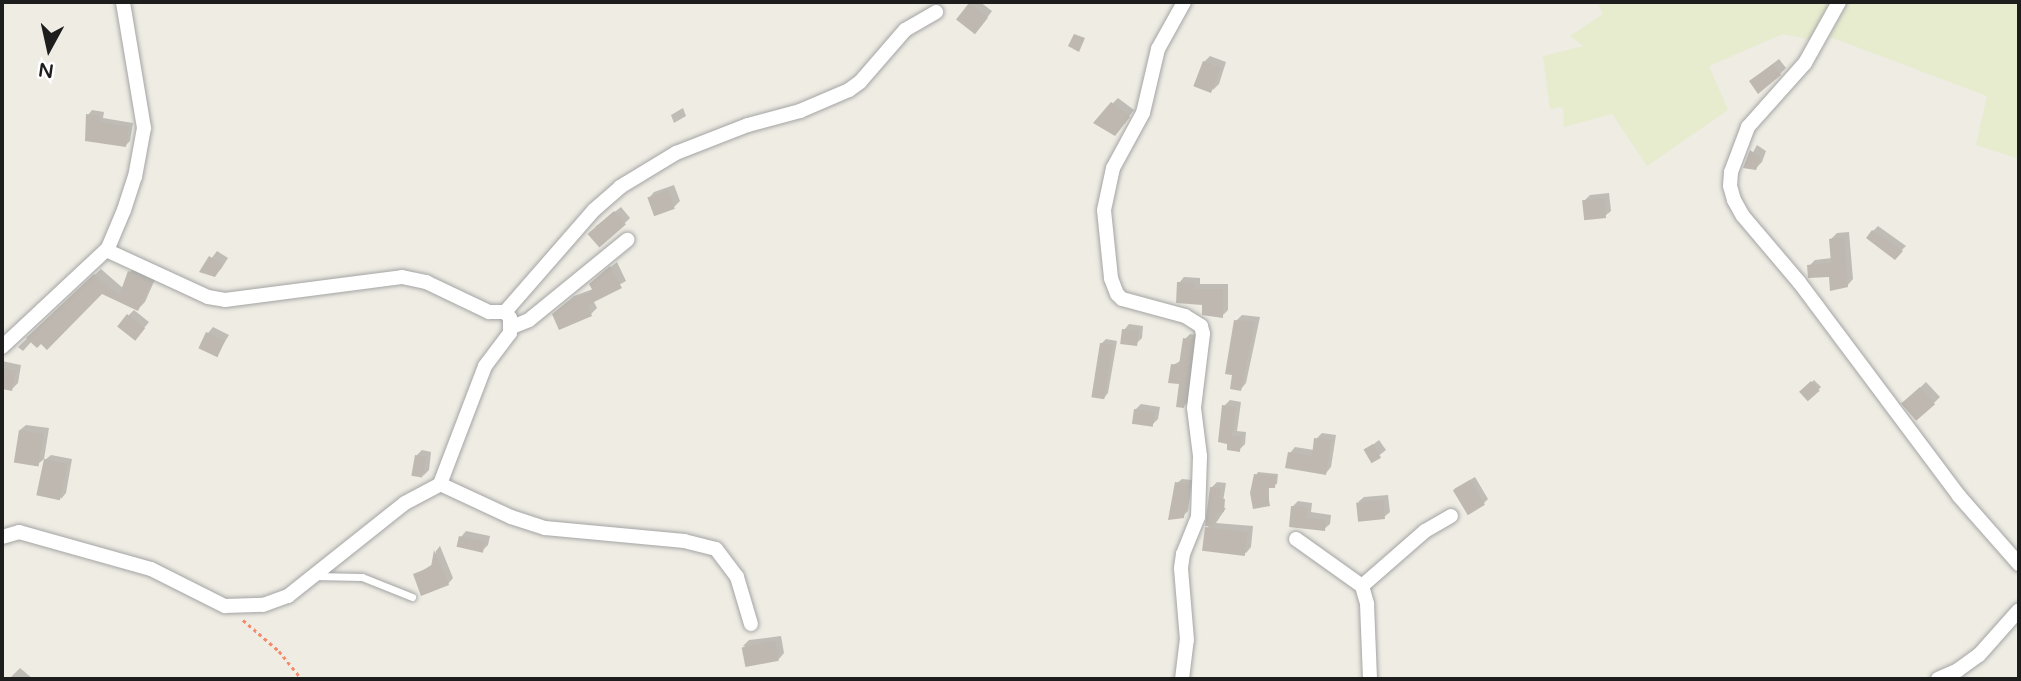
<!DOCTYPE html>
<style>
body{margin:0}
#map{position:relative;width:2021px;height:681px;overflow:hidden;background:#eeece3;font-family:"Varela Round",sans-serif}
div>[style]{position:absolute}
.farmland>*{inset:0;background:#e7eccf}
.shadow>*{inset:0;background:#0003;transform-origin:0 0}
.building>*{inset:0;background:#beb8b0;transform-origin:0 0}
.path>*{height:2.5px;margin-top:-1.25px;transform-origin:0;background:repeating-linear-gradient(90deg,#f58b6d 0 3.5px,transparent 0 7px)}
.roads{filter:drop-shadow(0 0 2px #a4a4a4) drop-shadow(0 0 2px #a4a4a4)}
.service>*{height:7px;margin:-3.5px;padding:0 3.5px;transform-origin:3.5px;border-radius:3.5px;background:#fff}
.minor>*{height:14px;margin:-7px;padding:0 7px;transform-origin:7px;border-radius:7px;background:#fff}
span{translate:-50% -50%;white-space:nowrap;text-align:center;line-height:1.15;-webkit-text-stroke:5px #fff;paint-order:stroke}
.frame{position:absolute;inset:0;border:4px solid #1d1d1d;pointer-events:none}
.north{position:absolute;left:14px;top:14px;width:70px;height:70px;-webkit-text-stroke:5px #fff;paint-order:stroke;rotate:188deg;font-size:19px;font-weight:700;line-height:28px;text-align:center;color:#1d1d1d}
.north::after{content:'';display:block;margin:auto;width:24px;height:32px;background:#1d1d1d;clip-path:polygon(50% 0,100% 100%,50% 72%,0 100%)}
</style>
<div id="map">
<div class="farmland">
<div style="clip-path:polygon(1597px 2px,1829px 2px,1812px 40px,1783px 34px,1709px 66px,1728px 110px,1647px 166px,1612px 114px,1564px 127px,1563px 107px,1550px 109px,1543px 56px,1583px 46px,1570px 36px,1603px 14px)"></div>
<div style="clip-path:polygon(1848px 2px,1948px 2px,1955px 5px,1957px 2px,2019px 2px,2019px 159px,1976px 145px,1987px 96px,1830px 37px)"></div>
</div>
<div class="shadow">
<div style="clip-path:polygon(972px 2px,980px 2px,992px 11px,981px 26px,958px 20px)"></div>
<div style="clip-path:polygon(1210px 56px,1226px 62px,1219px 84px,1213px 90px,1204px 62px)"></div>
<div style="clip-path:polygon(1779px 59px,1786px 68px,1780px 74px,1757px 76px)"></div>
<div style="clip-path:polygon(1118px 98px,1134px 110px,1120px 128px,1112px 104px)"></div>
<div style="clip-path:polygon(683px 108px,686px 116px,674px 123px,671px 115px)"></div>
<div style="clip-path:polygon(92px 110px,104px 112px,103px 118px,133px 123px,130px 141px,126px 145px,88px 115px)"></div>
<div style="clip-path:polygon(1757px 145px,1766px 151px,1762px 162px,1756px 168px,1745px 167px)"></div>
<div style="clip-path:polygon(674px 185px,680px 201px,674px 207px,649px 198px,654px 192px)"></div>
<div style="clip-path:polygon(1609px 193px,1611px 211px,1605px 216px,1584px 201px,1590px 195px)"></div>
<div style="clip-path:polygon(621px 207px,630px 218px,624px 224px,595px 227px)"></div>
<div style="clip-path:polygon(1878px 226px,1906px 246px,1895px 257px,1873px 231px)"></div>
<div style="clip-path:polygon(1849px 232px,1853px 279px,1847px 286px,1809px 266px,1815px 260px,1832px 258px,1831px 239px,1837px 233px)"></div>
<div style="clip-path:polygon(217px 251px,228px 258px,221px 269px,215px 275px,202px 271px)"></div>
<div style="clip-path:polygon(617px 262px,626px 281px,593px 300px,597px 308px,591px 314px,560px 308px,574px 296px,593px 289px,597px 278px)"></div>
<div style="clip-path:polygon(136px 265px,157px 275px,145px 302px,138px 309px,101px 292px,41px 342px,32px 341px,23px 351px,18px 347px,101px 269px,124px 289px,130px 272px)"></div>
<div style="clip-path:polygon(1184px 277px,1200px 278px,1200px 284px,1228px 284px,1228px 310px,1222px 316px,1204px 303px,1179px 283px)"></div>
<div style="clip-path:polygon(134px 310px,149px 322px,140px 333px,128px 316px)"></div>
<div style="clip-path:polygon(1242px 315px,1260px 317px,1246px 383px,1241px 389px,1236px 321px)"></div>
<div style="clip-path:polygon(1129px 324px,1143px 326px,1142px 338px,1136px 344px,1124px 330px)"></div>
<div style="clip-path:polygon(213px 327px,229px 335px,216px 356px,208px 333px)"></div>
<div style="clip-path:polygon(1190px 334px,1197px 335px,1189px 401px,1184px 406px,1181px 383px,1173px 365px,1182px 360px,1185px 339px)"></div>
<div style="clip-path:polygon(1106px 339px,1117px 341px,1108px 393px,1104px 398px,1101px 344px)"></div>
<div style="clip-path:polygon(2px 361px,21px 365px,18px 383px,12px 389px,2px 387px)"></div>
<div style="left:1814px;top:380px;width:10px;height:17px;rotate:45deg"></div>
<div style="clip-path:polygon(1926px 382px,1940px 397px,1934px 403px,1904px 403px)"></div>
<div style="clip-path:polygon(1230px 400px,1241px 402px,1237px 431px,1246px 432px,1245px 444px,1239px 450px,1229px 449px,1224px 406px)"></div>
<div style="clip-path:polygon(1141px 404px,1160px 407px,1158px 419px,1152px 425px,1135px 410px)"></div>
<div style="clip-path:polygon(26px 425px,49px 428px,44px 459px,38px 464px,20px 430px)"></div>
<div style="clip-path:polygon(1322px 433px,1336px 435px,1331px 467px,1326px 473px,1290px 453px,1295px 447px,1314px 450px,1316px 439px)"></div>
<div style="clip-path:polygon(1379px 440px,1386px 450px,1372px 461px,1366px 450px)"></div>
<div style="clip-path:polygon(422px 450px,431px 452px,429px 470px,423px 476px,416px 456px)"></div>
<div style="clip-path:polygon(51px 455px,72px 459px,66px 493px,61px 499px,45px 460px)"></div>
<div style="clip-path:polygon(1258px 472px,1278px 474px,1277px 484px,1269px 486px,1269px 505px,1256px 475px)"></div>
<div style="clip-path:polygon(1475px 477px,1488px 499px,1483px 504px,1454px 489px)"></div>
<div style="clip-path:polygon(1182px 479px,1192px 480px,1188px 511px,1183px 516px,1177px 483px)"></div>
<div style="clip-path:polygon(1217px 482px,1226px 483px,1222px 508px,1226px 508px,1216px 523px,1253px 526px,1251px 547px,1246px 553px,1207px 528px,1210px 525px,1211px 488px)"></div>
<div style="clip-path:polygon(1388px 495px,1390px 512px,1384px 517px,1358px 502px,1364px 497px)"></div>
<div style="clip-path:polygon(1298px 501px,1312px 503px,1311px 512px,1331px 515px,1330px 524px,1324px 529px,1290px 526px,1292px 507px)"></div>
<div style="clip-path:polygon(466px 531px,490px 536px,488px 545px,482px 551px,461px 537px)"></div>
<div style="clip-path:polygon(440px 546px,453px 578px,448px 584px,415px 575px,433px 564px,436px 551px)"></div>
<div style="clip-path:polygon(781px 636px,784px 653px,779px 659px,743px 646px,749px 640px)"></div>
<div style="clip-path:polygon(20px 668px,33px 679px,9px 679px)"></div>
</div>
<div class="building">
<div style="left:969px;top:3px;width:24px;height:21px;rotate:38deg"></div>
<div style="clip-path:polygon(1074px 34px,1085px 38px,1079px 52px,1068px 46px)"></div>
<div style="left:1203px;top:61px;width:19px;height:27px;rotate:21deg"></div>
<div style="clip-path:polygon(1773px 64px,1781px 75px,1758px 94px,1749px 81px)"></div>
<div style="clip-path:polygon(1111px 102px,1130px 117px,1115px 136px,1093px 123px)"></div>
<div style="clip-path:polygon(86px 114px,100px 116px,99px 122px,129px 127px,126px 147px,85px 141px)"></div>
<div style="clip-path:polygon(1750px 150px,1761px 158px,1756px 170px,1743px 168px)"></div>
<div style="left:668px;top:190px;width:20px;height:22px;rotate:70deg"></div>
<div style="left:1604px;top:198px;width:20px;height:22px;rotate:84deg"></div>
<div style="left:614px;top:211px;width:18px;height:35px;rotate:49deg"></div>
<div style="clip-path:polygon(1872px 230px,1903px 251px,1895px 260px,1866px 238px)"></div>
<div style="clip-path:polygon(1844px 237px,1848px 287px,1830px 291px,1829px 277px,1808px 278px,1807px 265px,1831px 263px,1829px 239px)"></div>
<div style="clip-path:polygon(209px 256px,223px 265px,215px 277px,199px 272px)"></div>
<div style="clip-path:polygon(610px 266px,622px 288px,588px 305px,592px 316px,559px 330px,552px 314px,567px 302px,593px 291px,589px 284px)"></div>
<div style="clip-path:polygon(128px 271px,152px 282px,138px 311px,102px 294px,47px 350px,41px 344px,37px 348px,26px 338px,94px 274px,119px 296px)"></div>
<div style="clip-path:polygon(1177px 282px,1195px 283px,1195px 289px,1223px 289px,1223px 318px,1202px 315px,1202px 305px,1176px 303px)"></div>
<div style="left:127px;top:314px;width:23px;height:16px;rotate:38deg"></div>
<div style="clip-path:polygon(1234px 320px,1255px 322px,1241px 391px,1230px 389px,1232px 375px,1225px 374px)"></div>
<div style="left:1122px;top:329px;width:17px;height:15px;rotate:7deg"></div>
<div style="left:206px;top:332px;width:21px;height:18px;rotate:25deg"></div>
<div style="clip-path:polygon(1183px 338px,1193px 340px,1184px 408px,1176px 407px,1179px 384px,1168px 383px,1171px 364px,1179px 365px)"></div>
<div style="left:1100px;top:343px;width:13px;height:55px;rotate:9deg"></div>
<div style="clip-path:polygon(2px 368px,16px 371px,12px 391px,2px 389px)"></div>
<div style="left:1811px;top:381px;width:13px;height:16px;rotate:48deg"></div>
<div style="left:1920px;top:387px;width:23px;height:25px;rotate:49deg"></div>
<div style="clip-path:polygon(1222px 405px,1236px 407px,1232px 436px,1241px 437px,1240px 452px,1227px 450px,1227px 444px,1218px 442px)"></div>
<div style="left:1134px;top:409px;width:21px;height:15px;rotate:8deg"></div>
<div style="left:19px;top:430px;width:25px;height:33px;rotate:9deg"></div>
<div style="clip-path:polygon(1314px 438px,1331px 440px,1326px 475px,1285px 468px,1288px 452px,1312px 456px)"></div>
<div style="left:1373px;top:444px;width:16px;height:11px;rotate:60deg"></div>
<div style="left:415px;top:455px;width:11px;height:21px;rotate:10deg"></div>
<div style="left:44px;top:459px;width:24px;height:37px;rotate:12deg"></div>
<div style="clip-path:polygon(1254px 474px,1276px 476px,1275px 488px,1267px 488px,1270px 506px,1253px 509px,1250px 493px)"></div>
<div style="left:1470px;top:480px;width:29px;height:20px;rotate:59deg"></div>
<div style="clip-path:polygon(1175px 482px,1188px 484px,1184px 518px,1168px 520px)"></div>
<div style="clip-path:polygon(1210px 487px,1221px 488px,1219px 498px,1225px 499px,1224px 512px,1217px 513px,1214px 527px,1205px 526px)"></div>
<div style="left:1383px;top:500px;width:19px;height:27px;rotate:84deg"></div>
<div style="clip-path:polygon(1291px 506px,1307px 508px,1306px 518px,1326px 520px,1325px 531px,1289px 527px)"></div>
<div style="left:1205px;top:527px;width:43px;height:24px;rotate:7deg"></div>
<div style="left:459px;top:536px;width:27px;height:11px;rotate:13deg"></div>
<div style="clip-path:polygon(434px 550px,449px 585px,421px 596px,413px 574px,431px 567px)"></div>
<div style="left:775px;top:641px;width:20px;height:34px;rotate:79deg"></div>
</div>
<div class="path">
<div style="left:243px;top:620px;width:48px;rotate:40.7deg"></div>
<div style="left:279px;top:651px;width:36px;rotate:51deg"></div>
</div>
<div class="roads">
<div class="service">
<div style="left:313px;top:576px;width:49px;rotate:1.2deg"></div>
<div style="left:362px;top:577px;width:54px;rotate:21.8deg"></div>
</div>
<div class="minor">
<div style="left:1839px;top:2px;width:70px;rotate:119.1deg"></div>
<div style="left:1805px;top:63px;width:86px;rotate:131.7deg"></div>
<div style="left:1748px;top:127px;width:48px;rotate:110.7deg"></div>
<div style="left:1731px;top:172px;width:14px;rotate:94deg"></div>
<div style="left:1730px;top:186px;width:15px;rotate:74deg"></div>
<div style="left:1734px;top:200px;width:18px;rotate:61deg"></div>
<div style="left:1743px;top:216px;width:87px;rotate:49.7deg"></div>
<div style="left:1799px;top:282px;width:267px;rotate:53.2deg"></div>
<div style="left:1959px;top:496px;width:91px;rotate:48.6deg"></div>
<div style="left:106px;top:250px;width:112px;rotate:24.7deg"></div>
<div style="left:208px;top:297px;width:17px;rotate:10deg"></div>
<div style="left:225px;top:300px;width:178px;rotate:-7.4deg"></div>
<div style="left:402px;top:277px;width:25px;rotate:12deg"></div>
<div style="left:426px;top:282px;width:70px;rotate:25.5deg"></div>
<div style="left:489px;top:312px;width:16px"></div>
<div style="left:505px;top:312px;width:135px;rotate:-48.9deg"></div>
<div style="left:594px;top:210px;width:35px;rotate:-41deg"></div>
<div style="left:620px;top:187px;width:66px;rotate:-31.3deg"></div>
<div style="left:676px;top:153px;width:77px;rotate:-21.3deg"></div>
<div style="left:748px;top:125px;width:54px;rotate:-15.1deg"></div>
<div style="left:800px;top:111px;width:53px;rotate:-23.2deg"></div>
<div style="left:849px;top:90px;width:14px;rotate:-36deg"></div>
<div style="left:860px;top:82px;width:69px;rotate:-49.1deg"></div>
<div style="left:905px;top:30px;width:36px;rotate:-30deg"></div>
<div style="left:512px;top:327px;width:18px;rotate:-22deg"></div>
<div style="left:529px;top:320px;width:127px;rotate:-39.2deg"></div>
<div style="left:2px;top:347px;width:145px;rotate:-43deg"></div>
<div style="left:108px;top:248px;width:41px;rotate:-67.2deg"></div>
<div style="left:124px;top:210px;width:35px;rotate:-72deg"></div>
<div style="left:135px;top:177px;width:50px;rotate:-79.6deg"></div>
<div style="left:144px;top:128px;width:128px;rotate:-99.5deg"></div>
<div style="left:440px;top:484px;width:78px;rotate:24.9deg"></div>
<div style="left:511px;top:517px;width:36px;rotate:18deg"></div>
<div style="left:545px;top:528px;width:140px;rotate:5.3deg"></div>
<div style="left:684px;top:541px;width:33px;rotate:14deg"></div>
<div style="left:716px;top:549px;width:35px;rotate:53deg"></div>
<div style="left:737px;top:577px;width:49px;rotate:73.4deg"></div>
<div style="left:2px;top:537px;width:18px;rotate:-16deg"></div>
<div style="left:19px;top:532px;width:137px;rotate:15.7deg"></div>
<div style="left:151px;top:569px;width:83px;rotate:26.6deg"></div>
<div style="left:225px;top:606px;width:38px;rotate:-2deg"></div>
<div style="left:263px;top:605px;width:27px;rotate:-20deg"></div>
<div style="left:288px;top:596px;width:149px;rotate:-38.5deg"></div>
<div style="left:405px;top:503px;width:40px;rotate:-28deg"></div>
<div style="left:440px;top:484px;width:126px;rotate:-69.1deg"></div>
<div style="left:485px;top:366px;width:41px;rotate:-52.9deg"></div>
<div style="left:510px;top:333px;width:15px;rotate:-90deg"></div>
<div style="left:510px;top:318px;width:8px;rotate:-130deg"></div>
<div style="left:1296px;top:539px;width:81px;rotate:35.5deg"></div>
<div style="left:1362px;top:586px;width:19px;rotate:74deg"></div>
<div style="left:1367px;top:604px;width:75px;rotate:87.7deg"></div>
<div style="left:1362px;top:586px;width:84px;rotate:-41.1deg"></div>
<div style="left:1425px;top:531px;width:30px;rotate:-30deg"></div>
<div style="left:1182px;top:679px;width:39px;rotate:-83deg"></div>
<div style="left:1187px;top:640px;width:72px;rotate:-94.8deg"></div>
<div style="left:1181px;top:568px;width:14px;rotate:-82deg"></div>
<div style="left:1183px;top:554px;width:40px;rotate:-68deg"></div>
<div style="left:1198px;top:517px;width:61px;rotate:-88.1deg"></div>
<div style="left:1200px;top:456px;width:48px;rotate:-97.1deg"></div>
<div style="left:1194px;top:408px;width:75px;rotate:-83.1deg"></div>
<div style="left:1203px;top:334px;width:8px;rotate:-104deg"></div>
<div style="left:1201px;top:326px;width:19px;rotate:-148deg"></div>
<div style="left:1185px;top:316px;width:65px;rotate:-164.9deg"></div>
<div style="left:1122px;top:299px;width:7px;rotate:-135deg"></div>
<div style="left:1117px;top:294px;width:17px;rotate:-111deg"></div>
<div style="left:1111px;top:278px;width:68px;rotate:-95.9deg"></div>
<div style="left:1104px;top:210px;width:43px;rotate:-77.9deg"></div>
<div style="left:1113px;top:168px;width:63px;rotate:-61.4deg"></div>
<div style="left:1143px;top:113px;width:66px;rotate:-76.8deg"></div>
<div style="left:1158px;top:49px;width:54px;rotate:-61deg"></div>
<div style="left:1938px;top:679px;width:22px;rotate:-24deg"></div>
<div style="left:1958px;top:670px;width:26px;rotate:-36deg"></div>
<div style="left:1979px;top:655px;width:60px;rotate:-48.4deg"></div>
</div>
</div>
<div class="frame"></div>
<div class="north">N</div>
</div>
